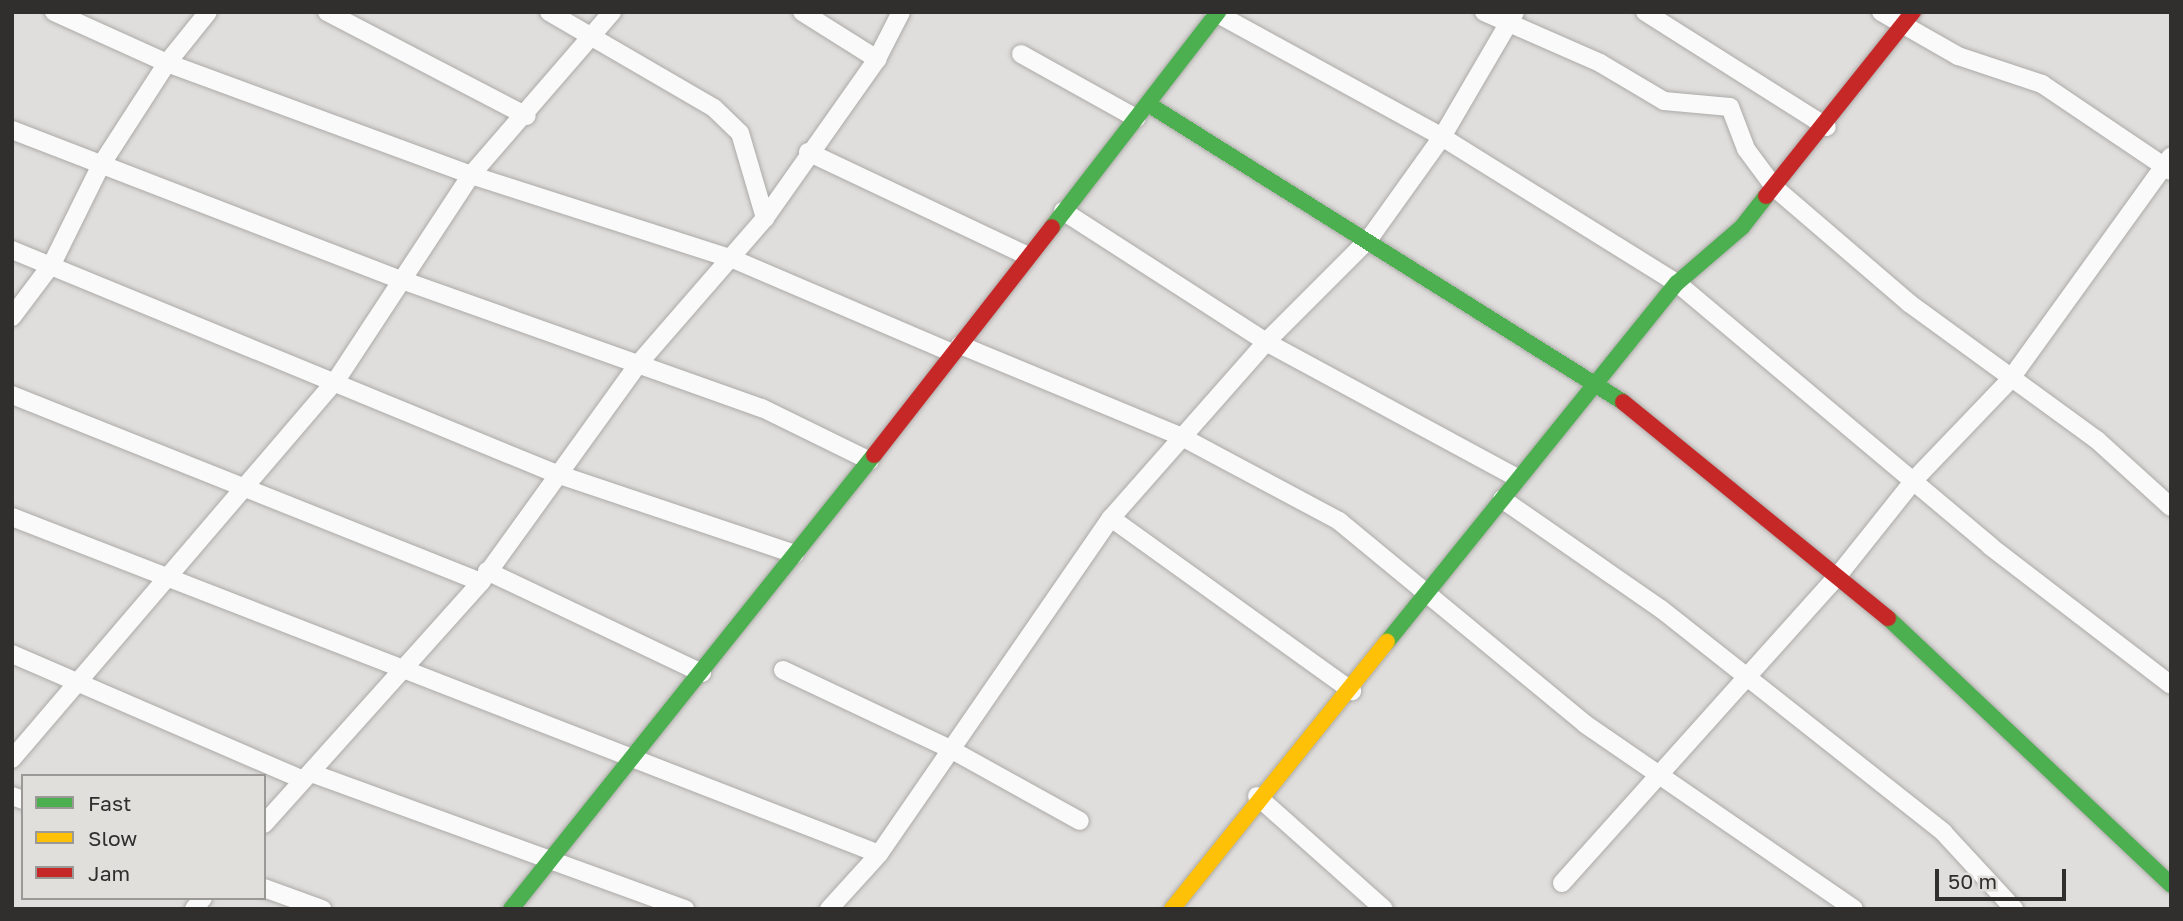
<!DOCTYPE html>
<style>
body{margin:0}
#map{position:relative;width:2183px;height:921px;overflow:hidden;background:#e0dedc;font-family:"Golos Text",sans-serif}
div>[style]{position:absolute}
.roads{filter:drop-shadow(0 0 2px #abaaa8) drop-shadow(0 0 2px #abaaa8)}
.street>*{height:18px;margin:-9px;padding:0 9px;transform-origin:9px;border-radius:9px;background:#fafafa}
.fast>*{height:16px;margin:-8px;padding:0 8px;transform-origin:8px;border-radius:8px;background:#4caf50}
.slow>*{height:16px;margin:-8px;padding:0 8px;transform-origin:8px;border-radius:8px;background:#ffc107}
.jam>*{height:16px;margin:-8px;padding:0 8px;transform-origin:8px;border-radius:8px;background:#c62828}
span{translate:-50% -50%;white-space:nowrap;text-align:center;line-height:1.15;-webkit-text-stroke:5px #e1dfdb;paint-order:stroke}
.frame{position:absolute;inset:0;border:14px solid #302f2d;pointer-events:none}
.legend{position:absolute;left:21px;top:774px;width:245px;height:126px;box-sizing:border-box;background:#e1dfdb;border:2px solid #9a9995;margin:0;padding:9px 12px;list-style:none;font-size:21px;color:#302f2d}
.legend li{display:flex;align-items:center;gap:14px;height:35px}
.legend b{width:35px;border:2px solid #9a9995}
.scale{position:absolute;left:1935px;top:869px;width:131px;height:32px;box-sizing:border-box;border:4px solid #302f2d;border-top:0;padding-left:9px;font-size:21px;line-height:24px;white-space:nowrap;color:#302f2d;-webkit-text-stroke:5px #e1dfdb;paint-order:stroke}
</style>
<div id="map">
<div class="roads">
<div class="street">
<div style="left:54px;top:12px;width:124px;rotate:24.3deg"></div>
<div style="left:167px;top:63px;width:324px;rotate:20.2deg"></div>
<div style="left:471px;top:175px;width:275px;rotate:17.8deg"></div>
<div style="left:733px;top:259px;width:238px;rotate:23.2deg"></div>
<div style="left:327px;top:12px;width:225px;rotate:27.5deg"></div>
<div style="left:549px;top:12px;width:191px;rotate:30.2deg"></div>
<div style="left:714px;top:108px;width:36px;rotate:44deg"></div>
<div style="left:740px;top:133px;width:89px;rotate:73.6deg"></div>
<div style="left:802px;top:12px;width:89px;rotate:32.1deg"></div>
<div style="left:1214px;top:12px;width:260px;rotate:28.7deg"></div>
<div style="left:1442px;top:137px;width:277px;rotate:31.9deg"></div>
<div style="left:1677px;top:283px;width:409px;rotate:40deg"></div>
<div style="left:1990px;top:546px;width:228px;rotate:37.5deg"></div>
<div style="left:1484px;top:12px;width:127px;rotate:23.7deg"></div>
<div style="left:1600px;top:63px;width:74px;rotate:30.7deg"></div>
<div style="left:1664px;top:101px;width:66px;rotate:5.2deg"></div>
<div style="left:1730px;top:107px;width:45px;rotate:69.1deg"></div>
<div style="left:1746px;top:149px;width:49px;rotate:53.4deg"></div>
<div style="left:1775px;top:188px;width:177px;rotate:40.6deg"></div>
<div style="left:1909px;top:303px;width:233px;rotate:36.1deg"></div>
<div style="left:2097px;top:440px;width:100px;rotate:42.2deg"></div>
<div style="left:1645px;top:12px;width:215px;rotate:32.3deg"></div>
<div style="left:1881px;top:12px;width:89px;rotate:29.7deg"></div>
<div style="left:1958px;top:56px;width:89px;rotate:18.4deg"></div>
<div style="left:2042px;top:84px;width:156px;rotate:34deg"></div>
<div style="left:1021px;top:54px;width:132px;rotate:29.1deg"></div>
<div style="left:12px;top:130px;width:415px;rotate:21.1deg"></div>
<div style="left:399px;top:279px;width:385px;rotate:19.6deg"></div>
<div style="left:762px;top:408px;width:120px;rotate:26.1deg"></div>
<div style="left:808px;top:152px;width:241px;rotate:25.3deg"></div>
<div style="left:1063px;top:211px;width:242px;rotate:32.8deg"></div>
<div style="left:1266px;top:342px;width:286px;rotate:28.4deg"></div>
<div style="left:12px;top:250px;width:586px;rotate:22.36deg"></div>
<div style="left:554px;top:473px;width:254px;rotate:18.6deg"></div>
<div style="left:12px;top:317px;width:66px;rotate:-53deg"></div>
<div style="left:52px;top:264px;width:110px;rotate:-63.7deg"></div>
<div style="left:101px;top:165px;width:121px;rotate:-57.1deg"></div>
<div style="left:167px;top:63px;width:65px;rotate:-51.2deg"></div>
<div style="left:960px;top:345px;width:240px;rotate:22.5deg"></div>
<div style="left:1182px;top:437px;width:178px;rotate:28.1deg"></div>
<div style="left:1339px;top:521px;width:319px;rotate:39.5deg"></div>
<div style="left:1585px;top:724px;width:326px;rotate:34.5deg"></div>
<div style="left:12px;top:395px;width:505px;rotate:21.74deg"></div>
<div style="left:1502px;top:499px;width:193px;rotate:34.7deg"></div>
<div style="left:1661px;top:609px;width:360px;rotate:38.3deg"></div>
<div style="left:1943px;top:832px;width:105px;rotate:47.3deg"></div>
<div style="left:12px;top:517px;width:930px;rotate:21.24deg"></div>
<div style="left:1111px;top:518px;width:297px;rotate:35.7deg"></div>
<div style="left:487px;top:571px;width:238px;rotate:25.4deg"></div>
<div style="left:12px;top:654px;width:315px;rotate:23.4deg"></div>
<div style="left:783px;top:670px;width:187px;rotate:25.3deg"></div>
<div style="left:952px;top:750px;width:146px;rotate:29deg"></div>
<div style="left:12px;top:759px;width:500px;rotate:-49.46deg"></div>
<div style="left:337px;top:379px;width:244px;rotate:-56.7deg"></div>
<div style="left:471px;top:175px;width:216px;rotate:-49.1deg"></div>
<div style="left:314px;top:774px;width:395px;rotate:20deg"></div>
<div style="left:12px;top:796px;width:12px;rotate:20deg"></div>
<div style="left:1257px;top:796px;width:170px;rotate:41.7deg"></div>
<div style="left:264px;top:824px;width:325px;rotate:-48.1deg"></div>
<div style="left:481px;top:582px;width:270px;rotate:-54.2deg"></div>
<div style="left:639px;top:363px;width:192px;rotate:-49deg"></div>
<div style="left:765px;top:218px;width:194px;rotate:-54.8deg"></div>
<div style="left:877px;top:59px;width:53px;rotate:-62.9deg"></div>
<div style="left:1562px;top:883px;width:416px;rotate:-48.1deg"></div>
<div style="left:1840px;top:573px;width:120px;rotate:-51.4deg"></div>
<div style="left:1915px;top:479px;width:136px;rotate:-46.2deg"></div>
<div style="left:2009px;top:381px;width:277px;rotate:-54.2deg"></div>
<div style="left:264px;top:888px;width:62px;rotate:19.9deg"></div>
<div style="left:194px;top:909px;width:14px;rotate:-51deg"></div>
<div style="left:829px;top:909px;width:74px;rotate:-47.7deg"></div>
<div style="left:879px;top:854px;width:408px;rotate:-55.4deg"></div>
<div style="left:1111px;top:518px;width:235px;rotate:-48.6deg"></div>
<div style="left:1266px;top:342px;width:146px;rotate:-45deg"></div>
<div style="left:1369px;top:239px;width:125px;rotate:-54.4deg"></div>
<div style="left:1442px;top:137px;width:145px;rotate:-59.7deg"></div>
</div>
<div class="fast">
<div style="left:1148px;top:104px;width:561px;rotate:32.1deg"></div>
<div style="left:1052px;top:227px;width:272px;rotate:-52.3deg"></div>
<div style="left:1888px;top:618px;width:389px;rotate:43.3deg"></div>
<div style="left:1387px;top:642px;width:461px;rotate:-51.1deg"></div>
<div style="left:1677px;top:283px;width:86px;rotate:-40.7deg"></div>
<div style="left:1742px;top:227px;width:39px;rotate:-52deg"></div>
<div style="left:511px;top:909px;width:581px;rotate:-51.36deg"></div>
</div>
<div class="slow">
<div style="left:1172px;top:909px;width:343px;rotate:-51.2deg"></div>
</div>
<div class="jam">
<div style="left:1766px;top:196px;width:236px;rotate:-51.4deg"></div>
<div style="left:1623px;top:402px;width:342px;rotate:39.2deg"></div>
<div style="left:874px;top:455px;width:289px;rotate:-52deg"></div>
</div>
</div>
<div class="frame"></div>
<ul class="legend">
<li><b style="height:9px;background:#4caf50"></b>Fast</li>
<li><b style="height:9px;background:#ffc107"></b>Slow</li>
<li><b style="height:9px;background:#c62828"></b>Jam</li>
</ul>
<div class="scale">50 m</div>
</div>
